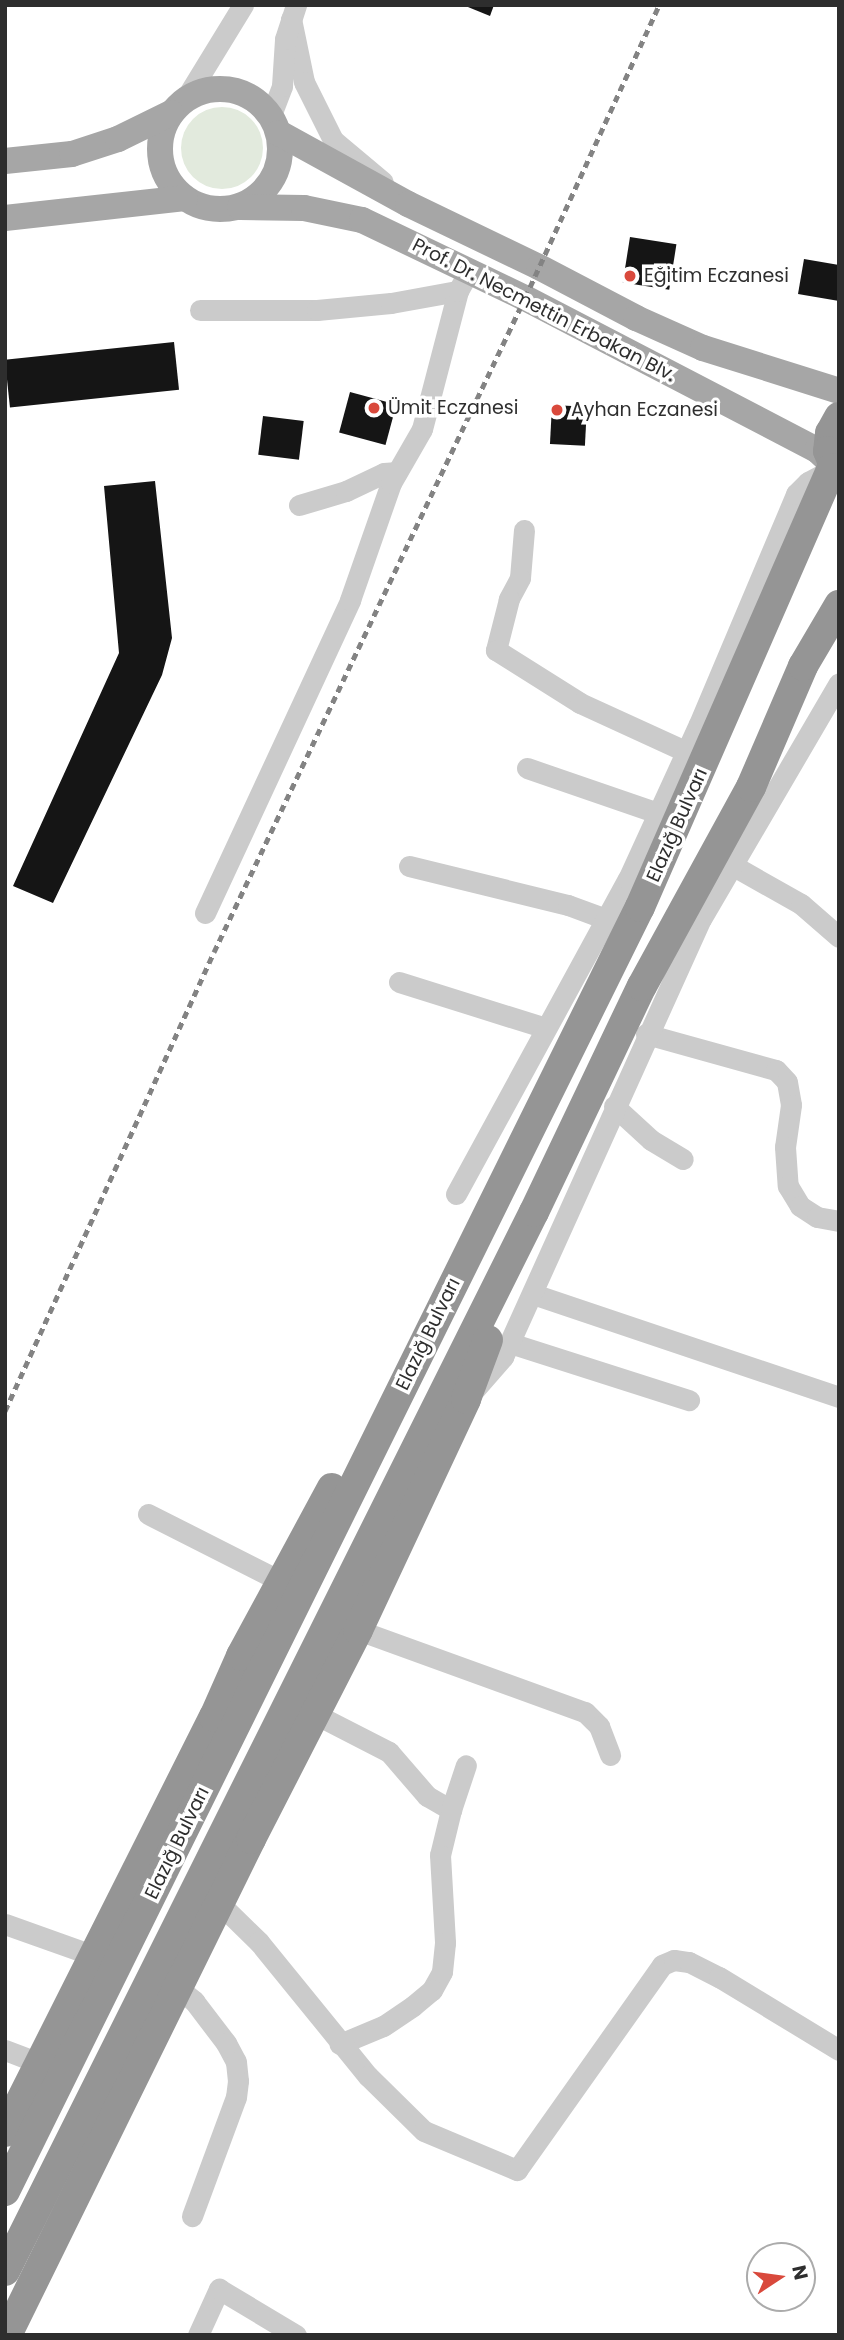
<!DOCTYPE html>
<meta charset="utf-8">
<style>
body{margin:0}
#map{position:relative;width:844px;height:2340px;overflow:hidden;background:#fff;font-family:Poppins,sans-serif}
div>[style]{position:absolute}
.green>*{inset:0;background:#e2eadd}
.round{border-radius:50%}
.building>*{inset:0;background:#151515;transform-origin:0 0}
.minor>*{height:21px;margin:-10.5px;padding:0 10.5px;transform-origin:10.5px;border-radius:10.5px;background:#cbcbcb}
.major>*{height:26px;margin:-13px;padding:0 13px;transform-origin:13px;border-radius:13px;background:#a6a6a6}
.major>.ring{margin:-13px;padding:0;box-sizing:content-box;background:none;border:26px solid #a6a6a6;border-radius:50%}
.highway>*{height:30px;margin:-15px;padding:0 15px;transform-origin:15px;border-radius:15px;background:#959595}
.rail>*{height:5px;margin-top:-2.5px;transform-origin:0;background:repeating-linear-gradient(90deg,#838383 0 7px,transparent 0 12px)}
.dots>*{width:19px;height:19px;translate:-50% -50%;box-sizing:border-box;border:4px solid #fff;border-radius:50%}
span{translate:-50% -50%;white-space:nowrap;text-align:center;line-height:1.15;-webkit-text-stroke:7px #fff;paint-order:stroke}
.poi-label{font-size:19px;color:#2e2e2e}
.left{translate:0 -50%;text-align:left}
.street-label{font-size:19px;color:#2e2e2e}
.frame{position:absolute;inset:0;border:7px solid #2e2e2e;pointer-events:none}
.north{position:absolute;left:746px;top:2242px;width:70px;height:70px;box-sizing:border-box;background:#fff;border:2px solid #ababab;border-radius:50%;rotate:77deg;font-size:19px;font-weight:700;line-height:28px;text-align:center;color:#2e2e2e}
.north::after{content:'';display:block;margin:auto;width:24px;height:32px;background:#d9493c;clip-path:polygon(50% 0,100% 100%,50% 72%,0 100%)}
</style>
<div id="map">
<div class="green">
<div class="round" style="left:181px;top:107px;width:82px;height:82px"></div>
</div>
<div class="building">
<div style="clip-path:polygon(463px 5px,494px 5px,490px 16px)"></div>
<div style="left:630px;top:237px;width:47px;height:46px;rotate:9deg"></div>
<div style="clip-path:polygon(804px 259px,839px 265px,839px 301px,798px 294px)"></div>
<div style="left:174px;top:342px;width:48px;height:170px;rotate:84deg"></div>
<div style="left:350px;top:392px;width:48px;height:42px;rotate:15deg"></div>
<div style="left:552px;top:405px;width:35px;height:39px;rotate:3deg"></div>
<div style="left:263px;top:416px;width:41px;height:39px;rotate:7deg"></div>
<div style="clip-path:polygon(155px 481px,172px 638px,162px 675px,53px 903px,13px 886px,119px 653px,104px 486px)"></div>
</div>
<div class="minor">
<div style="left:291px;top:19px;width:64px;rotate:78.3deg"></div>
<div style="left:304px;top:82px;width:65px;rotate:63.4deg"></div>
<div style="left:333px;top:140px;width:65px;rotate:40deg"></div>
<div style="left:186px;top:98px;width:109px;rotate:-58.5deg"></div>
<div style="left:271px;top:115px;width:31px;rotate:-69deg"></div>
<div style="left:282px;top:86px;width:47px;rotate:-86.3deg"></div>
<div style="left:285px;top:39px;width:36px;rotate:-72deg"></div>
<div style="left:200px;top:310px;width:117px"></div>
<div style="left:317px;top:310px;width:74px;rotate:-5.4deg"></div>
<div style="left:391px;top:303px;width:68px;rotate:-10.2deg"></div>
<div style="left:299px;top:505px;width:49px;rotate:-16.6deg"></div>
<div style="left:346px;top:491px;width:42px;rotate:-25.3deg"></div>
<div style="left:384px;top:473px;width:13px;rotate:-4deg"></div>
<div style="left:524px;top:530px;width:48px;rotate:94.8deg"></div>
<div style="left:520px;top:578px;width:24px;rotate:118deg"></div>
<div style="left:509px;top:599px;width:53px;rotate:104.3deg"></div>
<div style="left:496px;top:650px;width:99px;rotate:32.2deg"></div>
<div style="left:580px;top:703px;width:118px;rotate:24.6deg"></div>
<div style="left:527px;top:768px;width:139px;rotate:19deg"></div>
<div style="left:732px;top:865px;width:79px;rotate:29.5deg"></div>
<div style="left:801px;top:904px;width:50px;rotate:41deg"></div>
<div style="left:409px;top:866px;width:164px;rotate:13.8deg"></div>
<div style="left:568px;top:905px;width:40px;rotate:20.2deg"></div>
<div style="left:205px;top:913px;width:345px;rotate:-65.1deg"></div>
<div style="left:350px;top:600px;width:124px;rotate:-70.7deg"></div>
<div style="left:391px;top:483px;width:62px;rotate:-60.1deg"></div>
<div style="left:422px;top:429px;width:143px;rotate:-75.4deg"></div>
<div style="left:458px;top:291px;width:21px;rotate:-61deg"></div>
<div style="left:399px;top:982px;width:154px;rotate:17.4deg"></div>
<div style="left:646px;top:1034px;width:135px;rotate:15.5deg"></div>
<div style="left:776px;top:1070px;width:16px;rotate:47deg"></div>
<div style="left:787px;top:1082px;width:23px;rotate:80deg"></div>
<div style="left:791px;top:1105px;width:42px;rotate:98.1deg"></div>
<div style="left:785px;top:1147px;width:39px;rotate:86deg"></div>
<div style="left:788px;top:1186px;width:23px;rotate:59deg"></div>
<div style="left:800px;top:1206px;width:20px;rotate:33deg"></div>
<div style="left:817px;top:1217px;width:22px;rotate:10deg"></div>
<div style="left:614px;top:1106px;width:50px;rotate:42.6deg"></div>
<div style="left:651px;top:1140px;width:37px;rotate:31deg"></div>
<div style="left:456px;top:1194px;width:359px;rotate:-61.4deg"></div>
<div style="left:628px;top:879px;width:170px;rotate:-65.4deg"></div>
<div style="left:699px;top:724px;width:250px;rotate:-67.1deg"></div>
<div style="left:796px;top:494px;width:17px;rotate:-45deg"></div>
<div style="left:808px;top:482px;width:27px;rotate:-28deg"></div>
<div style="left:533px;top:1294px;width:323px;rotate:18.6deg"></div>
<div style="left:510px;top:1343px;width:188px;rotate:17.7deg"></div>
<div style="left:475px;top:1389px;width:43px;rotate:-48.8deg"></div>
<div style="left:503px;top:1357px;width:481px;rotate:-65.7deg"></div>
<div style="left:701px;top:919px;width:273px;rotate:-59.7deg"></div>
<div style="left:148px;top:1514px;width:148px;rotate:26.9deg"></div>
<div style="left:358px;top:1630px;width:241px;rotate:19.9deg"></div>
<div style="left:585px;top:1712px;width:20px;rotate:45deg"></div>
<div style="left:599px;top:1726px;width:31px;rotate:69deg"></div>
<div style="left:315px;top:1714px;width:83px;rotate:27.2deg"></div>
<div style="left:389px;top:1752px;width:58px;rotate:49.2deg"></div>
<div style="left:427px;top:1796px;width:28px;rotate:30deg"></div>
<div style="left:451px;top:1810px;width:46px;rotate:103.7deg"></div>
<div style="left:440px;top:1855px;width:88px;rotate:86.7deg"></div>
<div style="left:445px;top:1943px;width:29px;rotate:96deg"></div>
<div style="left:442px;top:1972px;width:21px;rotate:119deg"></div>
<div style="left:432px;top:1990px;width:25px;rotate:140deg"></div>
<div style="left:413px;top:2006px;width:36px;rotate:146deg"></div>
<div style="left:383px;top:2026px;width:47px;rotate:157.3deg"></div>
<div style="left:451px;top:1810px;width:47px;rotate:-71.6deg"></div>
<div style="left:219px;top:1903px;width:56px;rotate:44.3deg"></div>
<div style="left:259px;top:1942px;width:173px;rotate:50.9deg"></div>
<div style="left:368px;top:2076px;width:78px;rotate:44.5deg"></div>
<div style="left:424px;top:2131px;width:101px;rotate:22.8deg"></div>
<div style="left:517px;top:2170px;width:251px;rotate:-54.7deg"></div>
<div style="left:662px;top:1965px;width:13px;rotate:-23deg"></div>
<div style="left:674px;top:1960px;width:15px;rotate:8deg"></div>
<div style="left:689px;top:1962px;width:34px;rotate:27deg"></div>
<div style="left:719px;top:1977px;width:140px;rotate:31.3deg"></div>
<div style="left:5px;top:1924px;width:92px;rotate:19.6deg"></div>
<div style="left:178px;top:1988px;width:21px;rotate:39deg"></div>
<div style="left:194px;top:2001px;width:53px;rotate:52.7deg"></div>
<div style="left:226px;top:2043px;width:21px;rotate:62deg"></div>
<div style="left:236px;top:2062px;width:19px;rotate:84deg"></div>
<div style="left:238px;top:2081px;width:16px;rotate:97deg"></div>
<div style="left:236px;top:2097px;width:127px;rotate:110.3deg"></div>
<div style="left:5px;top:2050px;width:36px;rotate:21deg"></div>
<div style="left:198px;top:2335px;width:51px;rotate:-65.5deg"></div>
<div style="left:219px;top:2289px;width:90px;rotate:30.9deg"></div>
</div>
<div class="major">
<div class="ring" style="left:160px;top:89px;width:94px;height:94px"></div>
<div style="left:279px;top:133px;width:147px;rotate:28.8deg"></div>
<div style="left:408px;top:204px;width:145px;rotate:25.7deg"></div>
<div style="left:539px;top:267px;width:110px;rotate:27.7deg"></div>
<div style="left:636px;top:318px;width:73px;rotate:24.1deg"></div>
<div style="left:703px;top:348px;width:143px;rotate:17.5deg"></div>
<div style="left:5px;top:161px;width:67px;rotate:-6deg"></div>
<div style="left:72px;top:154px;width:48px;rotate:-18.1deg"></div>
<div style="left:118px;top:139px;width:59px;rotate:-26.1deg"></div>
<div style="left:240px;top:207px;width:64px;rotate:0.9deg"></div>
<div style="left:304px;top:208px;width:59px;rotate:11.7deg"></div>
<div style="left:362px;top:220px;width:181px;rotate:25.6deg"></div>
<div style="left:525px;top:298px;width:329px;rotate:27.5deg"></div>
<div style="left:817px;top:450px;width:19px;rotate:43deg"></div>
<div style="left:5px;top:218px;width:181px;rotate:-6.3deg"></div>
</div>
<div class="highway">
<div style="left:839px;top:417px;width:18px;rotate:119deg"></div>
<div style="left:830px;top:433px;width:18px;rotate:96deg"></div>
<div style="left:828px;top:451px;width:29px;rotate:68deg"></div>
<div style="left:5px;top:2132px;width:465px;rotate:-63.3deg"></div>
<div style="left:214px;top:1717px;width:67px;rotate:-66.1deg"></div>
<div style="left:241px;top:1656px;width:191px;rotate:-61.6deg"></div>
<div style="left:5px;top:2191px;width:1432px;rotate:-63.69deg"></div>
<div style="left:640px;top:907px;width:479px;rotate:-66.4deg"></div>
<div style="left:5px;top:2271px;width:1184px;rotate:-63.46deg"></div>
<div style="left:534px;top:1212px;width:250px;rotate:-64.5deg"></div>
<div style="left:642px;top:986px;width:227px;rotate:-61.3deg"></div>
<div style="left:751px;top:787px;width:132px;rotate:-66.7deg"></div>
<div style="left:803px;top:666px;width:71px;rotate:-59.5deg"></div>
<div style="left:7px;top:2335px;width:553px;rotate:-63.81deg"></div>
<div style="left:251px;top:1839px;width:235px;rotate:-62.9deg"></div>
<div style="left:358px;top:1630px;width:255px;rotate:-64.9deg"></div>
<div style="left:466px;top:1399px;width:63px;rotate:-69.6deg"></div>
</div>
<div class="rail">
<div style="left:5px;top:1411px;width:504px;rotate:-65.52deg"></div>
<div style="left:214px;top:952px;width:724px;rotate:-64.57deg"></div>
<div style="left:525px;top:298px;width:322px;rotate:-65.4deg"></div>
</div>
<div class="dots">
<div style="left:630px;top:276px;background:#d9493c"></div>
<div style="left:374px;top:408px;background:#d9493c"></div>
<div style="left:557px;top:410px;background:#d9493c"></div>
</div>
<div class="poi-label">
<span class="left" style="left:644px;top:276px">Eğitim Eczanesi</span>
<span class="left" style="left:388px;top:408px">Ümit Eczanesi</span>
<span class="left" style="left:571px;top:410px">Ayhan Eczanesi</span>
</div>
<div class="street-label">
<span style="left:544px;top:310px;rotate:27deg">Prof. Dr. Necmettin Erbakan Blv.</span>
<span style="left:677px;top:825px;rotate:-66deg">Elazığ Bulvarı</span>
<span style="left:428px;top:1334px;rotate:-64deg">Elazığ Bulvarı</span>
<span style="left:177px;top:1843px;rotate:-64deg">Elazığ Bulvarı</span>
</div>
<div class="frame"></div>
<div class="north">N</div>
</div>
